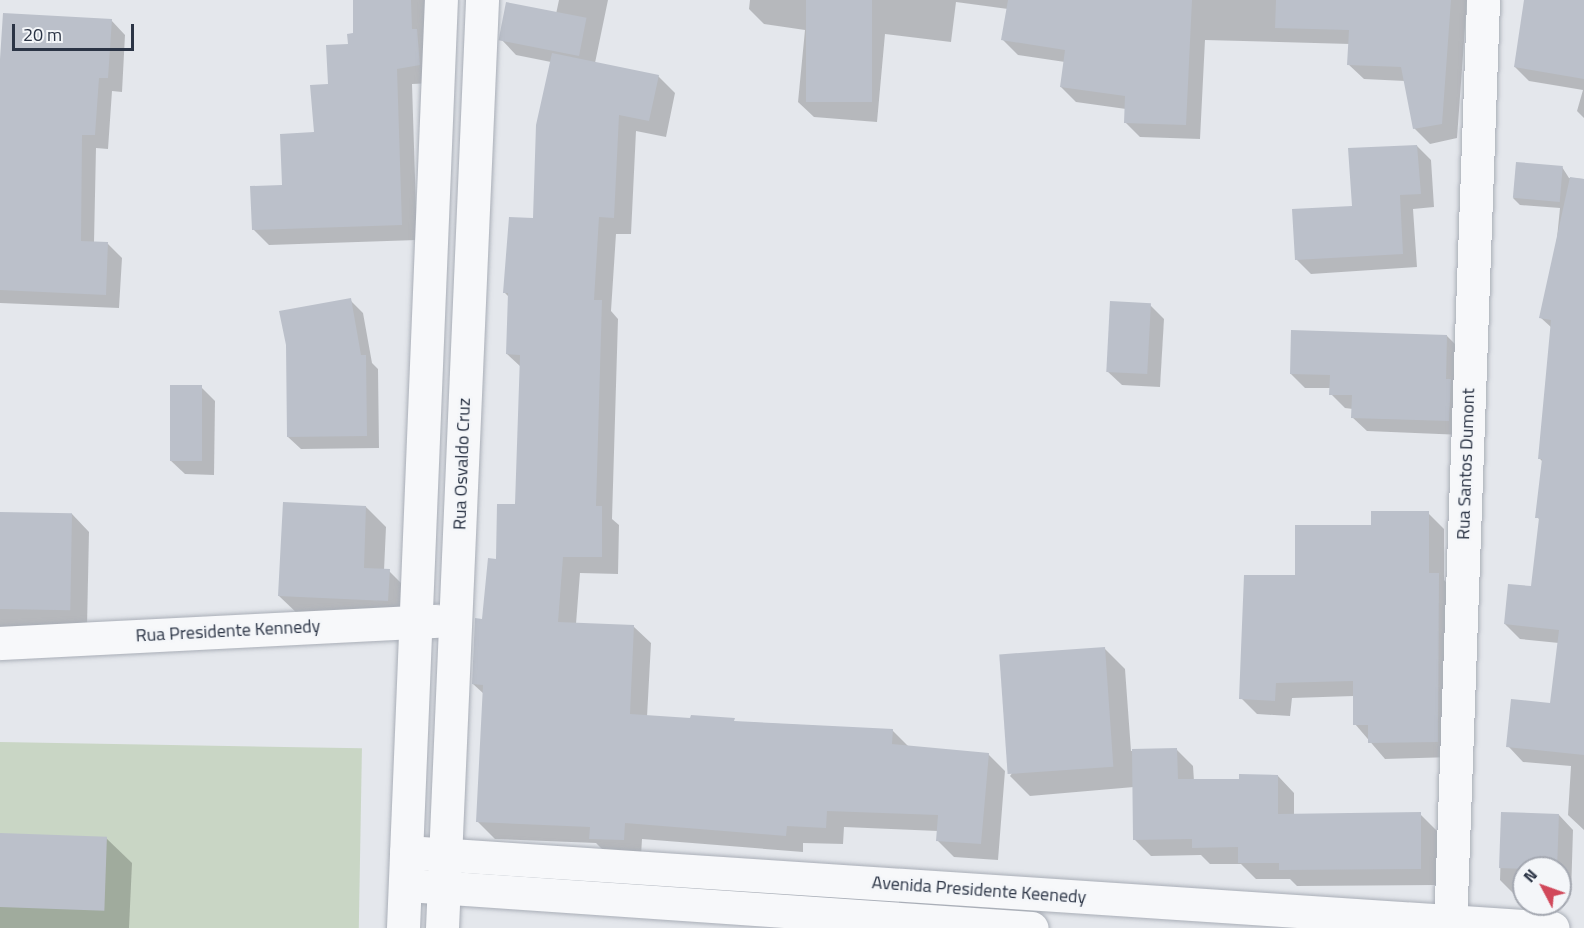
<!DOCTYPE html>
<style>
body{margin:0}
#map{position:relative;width:1584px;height:928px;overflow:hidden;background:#e4e7ec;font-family:"Titillium Web",sans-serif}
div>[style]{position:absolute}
.green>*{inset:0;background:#c9d6c5;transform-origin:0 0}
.shadow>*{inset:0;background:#0003}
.building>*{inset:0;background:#bbc0ca;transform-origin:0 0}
.roads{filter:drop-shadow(0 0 2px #a9aeb7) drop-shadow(0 0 2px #a9aeb7)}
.minor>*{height:33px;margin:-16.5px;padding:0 16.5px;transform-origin:16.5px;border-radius:16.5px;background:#f7f8fa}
span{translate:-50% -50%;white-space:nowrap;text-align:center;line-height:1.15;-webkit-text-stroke:4.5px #f4f6f9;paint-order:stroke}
.street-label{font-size:18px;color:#2b3445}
.north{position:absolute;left:1512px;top:856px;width:60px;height:60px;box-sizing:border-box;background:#f4f6f9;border:2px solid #a4a8b1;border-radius:50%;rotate:311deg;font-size:16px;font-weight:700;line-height:24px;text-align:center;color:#2b3445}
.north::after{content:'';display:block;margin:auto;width:21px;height:27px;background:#d1495b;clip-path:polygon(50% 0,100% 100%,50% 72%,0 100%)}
.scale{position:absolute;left:12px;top:24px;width:122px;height:27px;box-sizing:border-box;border:3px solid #2b3445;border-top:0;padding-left:8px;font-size:18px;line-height:21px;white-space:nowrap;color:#2b3445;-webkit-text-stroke:4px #f4f6f9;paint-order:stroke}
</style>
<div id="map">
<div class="green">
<div style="left:0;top:742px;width:362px;height:186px;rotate:1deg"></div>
</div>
<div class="shadow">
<div style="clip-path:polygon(354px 0,433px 0,435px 83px,412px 84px,417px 240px,269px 245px,253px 229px,284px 186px,315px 133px,330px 85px,354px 35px)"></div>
<div style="clip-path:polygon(559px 0,608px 0,595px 63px,658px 76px,675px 93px,666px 137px,636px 131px,631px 234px,616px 234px,611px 311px,618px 319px,612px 519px,619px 525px,618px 574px,580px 573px,576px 624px,633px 626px,651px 643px,647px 717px,892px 730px,909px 747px,988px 754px,1005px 771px,998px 860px,954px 857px,937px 840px,938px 831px,844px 827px,843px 844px,803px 843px,803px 852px,642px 839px,641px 856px,608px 855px,596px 843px,495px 839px,478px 822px,484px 694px,473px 684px,483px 620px,497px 560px,517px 506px,521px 367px,507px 354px,509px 297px,504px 292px,534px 220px,551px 62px,516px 55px,501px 39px,556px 14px)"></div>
<div style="clip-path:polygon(750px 0,1467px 0,1457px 138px,1430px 144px,1414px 128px,1405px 81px,1364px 79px,1348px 64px,1350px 44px,1205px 40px,1200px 139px,1140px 137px,1125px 122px,1126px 109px,1076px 102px,1061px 87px,1065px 62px,1018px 55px,1003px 40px,1008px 9px,956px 2px,951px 42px,885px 34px,877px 122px,814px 117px,798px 102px,805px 30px,764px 24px,749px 9px)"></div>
<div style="clip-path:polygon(1526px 0,1584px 0,1584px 118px,1577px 111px,1583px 90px,1529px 81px,1515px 67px)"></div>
<div style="clip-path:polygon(111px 20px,125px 35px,122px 92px,112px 91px,108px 149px,96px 148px,94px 243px,108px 244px,122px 258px,119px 308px,0 303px,0 84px)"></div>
<div style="clip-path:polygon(1417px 146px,1431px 160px,1434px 207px,1413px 209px,1417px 267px,1311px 274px,1296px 259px)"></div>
<div style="clip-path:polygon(1562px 167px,1569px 178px,1584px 179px,1584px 830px,1568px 815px,1571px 766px,1523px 762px,1508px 746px,1552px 704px,1559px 643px,1520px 639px,1505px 624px,1532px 588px,1541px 521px,1537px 517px,1543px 462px,1539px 458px,1552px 328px,1541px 318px,1556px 248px,1560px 208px,1520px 205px,1513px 198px)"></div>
<div style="clip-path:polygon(350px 300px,363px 313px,372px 363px,378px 369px,379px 448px,301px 449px,288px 437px)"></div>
<div style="clip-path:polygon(1150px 305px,1164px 319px,1160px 387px,1122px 385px,1107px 371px)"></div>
<div style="clip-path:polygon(1447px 336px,1461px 350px,1463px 435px,1367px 431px,1352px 417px,1353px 409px,1345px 408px,1331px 394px,1331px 388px,1305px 388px,1291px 374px)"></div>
<div style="clip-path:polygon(201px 387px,215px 401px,214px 475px,185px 474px,170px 460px)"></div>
<div style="clip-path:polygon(366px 507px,386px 527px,384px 571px,389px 571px,409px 591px,408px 621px,300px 616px,279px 596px)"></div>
<div style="clip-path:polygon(1428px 513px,1444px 529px,1444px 580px,1454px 590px,1453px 757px,1385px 759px,1355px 724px,1354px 696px,1292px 698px,1290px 716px,1257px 714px,1241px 698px,1297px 576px,1372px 526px)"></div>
<div style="clip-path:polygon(0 514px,72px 514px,89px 532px,87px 627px,0 639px)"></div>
<div style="clip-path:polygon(1104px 648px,1125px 669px,1131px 751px,1177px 750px,1193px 766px,1194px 781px,1240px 781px,1278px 776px,1294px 793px,1294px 815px,1420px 814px,1437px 831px,1438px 885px,1297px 886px,1290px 879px,1256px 879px,1241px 864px,1210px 864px,1201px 855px,1151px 856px,1134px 839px,1134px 787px,1030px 796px,1010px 776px)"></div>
<div style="clip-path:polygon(1502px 813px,1559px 815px,1573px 830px,1571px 895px,1560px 895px,1560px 868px,1524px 868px,1524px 894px,1514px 894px,1500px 880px)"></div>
<div style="clip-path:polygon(0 835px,106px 838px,132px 863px,129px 928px,0 928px)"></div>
</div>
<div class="building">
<div style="clip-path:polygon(353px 0,411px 0,412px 29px,417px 29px,420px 65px,397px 69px,402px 225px,252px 230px,250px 186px,282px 185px,280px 134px,314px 132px,310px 85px,328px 84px,326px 45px,348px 44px,347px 34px,353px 33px)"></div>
<div style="left:806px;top:0;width:66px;height:102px"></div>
<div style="clip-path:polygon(1008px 0,1192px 0,1186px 125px,1124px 123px,1125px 96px,1060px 87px,1065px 50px,1001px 40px)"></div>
<div style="clip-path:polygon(1276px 0,1451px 0,1442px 124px,1413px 129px,1401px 67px,1347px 65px,1349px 30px,1275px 28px)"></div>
<div style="clip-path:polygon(1524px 0,1584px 0,1584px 79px,1514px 67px)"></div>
<div style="left:506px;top:2px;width:82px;height:39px;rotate:11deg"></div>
<div style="clip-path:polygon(3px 13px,112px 19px,108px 78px,99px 78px,95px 135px,82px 135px,81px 241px,108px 242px,106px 295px,0 290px,0 59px)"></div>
<div style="clip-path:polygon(552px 53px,659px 75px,649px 121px,619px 115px,614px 218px,599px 217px,594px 300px,602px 300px,596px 506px,602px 506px,602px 557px,563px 557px,558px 622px,634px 625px,630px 714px,690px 718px,691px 715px,735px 718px,734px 721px,893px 729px,892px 744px,989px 753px,981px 844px,936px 841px,938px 815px,827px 811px,826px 828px,787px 826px,786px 836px,625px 823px,624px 840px,589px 839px,590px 827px,476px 822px,483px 685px,472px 684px,475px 618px,482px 619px,488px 558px,496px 559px,497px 504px,515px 504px,520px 355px,506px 354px,508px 293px,503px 293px,509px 217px,533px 218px,536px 125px)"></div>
<div style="clip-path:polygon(1417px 145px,1421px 194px,1400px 195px,1403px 254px,1295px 260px,1292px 209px,1352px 206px,1348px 148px)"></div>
<div style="left:1516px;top:162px;width:47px;height:36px;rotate:5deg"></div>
<div style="clip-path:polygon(1570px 177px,1584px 179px,1584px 755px,1506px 747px,1511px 699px,1550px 703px,1559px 630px,1504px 624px,1508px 584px,1531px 586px,1539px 518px,1535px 518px,1542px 459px,1538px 459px,1551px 320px,1539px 318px)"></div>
<div style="clip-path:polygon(351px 298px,361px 355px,366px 355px,367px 436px,287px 437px,286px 345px,279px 311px)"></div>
<div style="left:1110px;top:301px;width:41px;height:71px;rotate:3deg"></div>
<div style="clip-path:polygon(1291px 330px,1447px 335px,1446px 379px,1451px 379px,1449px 421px,1351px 418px,1352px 395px,1329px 395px,1330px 375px,1290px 374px)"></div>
<div style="left:170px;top:385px;width:32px;height:76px"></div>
<div style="clip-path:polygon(283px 502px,366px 506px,364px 568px,390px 569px,388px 601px,278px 596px)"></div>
<div style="clip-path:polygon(1371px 511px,1429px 511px,1429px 573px,1439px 573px,1438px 742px,1368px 743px,1368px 725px,1353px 725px,1353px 681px,1276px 683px,1275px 701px,1239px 699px,1244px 575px,1295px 575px,1295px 525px,1371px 525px)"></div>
<div style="left:0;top:512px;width:72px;height:97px;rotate:1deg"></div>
<div style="left:1105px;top:647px;width:120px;height:106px;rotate:86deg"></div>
<div style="clip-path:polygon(1177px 748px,1178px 779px,1239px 779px,1239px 774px,1278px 775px,1278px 814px,1421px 812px,1421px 869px,1279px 870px,1279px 863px,1238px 863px,1238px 847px,1192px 848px,1192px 839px,1133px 840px,1132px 749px)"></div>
<div style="left:1501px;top:812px;width:58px;height:56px;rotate:2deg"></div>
<div style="left:0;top:833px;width:107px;height:74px;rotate:2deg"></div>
</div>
<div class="roads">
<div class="minor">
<div style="left:0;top:643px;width:437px;rotate:-2.9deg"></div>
<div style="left:406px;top:852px;width:1149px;rotate:3.79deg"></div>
<div style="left:422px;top:886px;width:611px;rotate:3.94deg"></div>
<div style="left:403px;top:928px;width:929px;rotate:-87.66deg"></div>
<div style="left:442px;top:928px;width:929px;rotate:-87.53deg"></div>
<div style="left:1450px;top:928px;width:929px;rotate:-87.96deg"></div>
</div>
</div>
<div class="street-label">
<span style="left:462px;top:464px;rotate:-88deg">Rua Osvaldo Cruz</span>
<span style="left:1466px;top:464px;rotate:-88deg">Rua Santos Dumont</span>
<span style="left:228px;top:631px;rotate:-3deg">Rua Presidente Kennedy</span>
<span style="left:979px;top:890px;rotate:4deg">Avenida Presidente Keenedy</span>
</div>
<div class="north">N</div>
<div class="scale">20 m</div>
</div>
